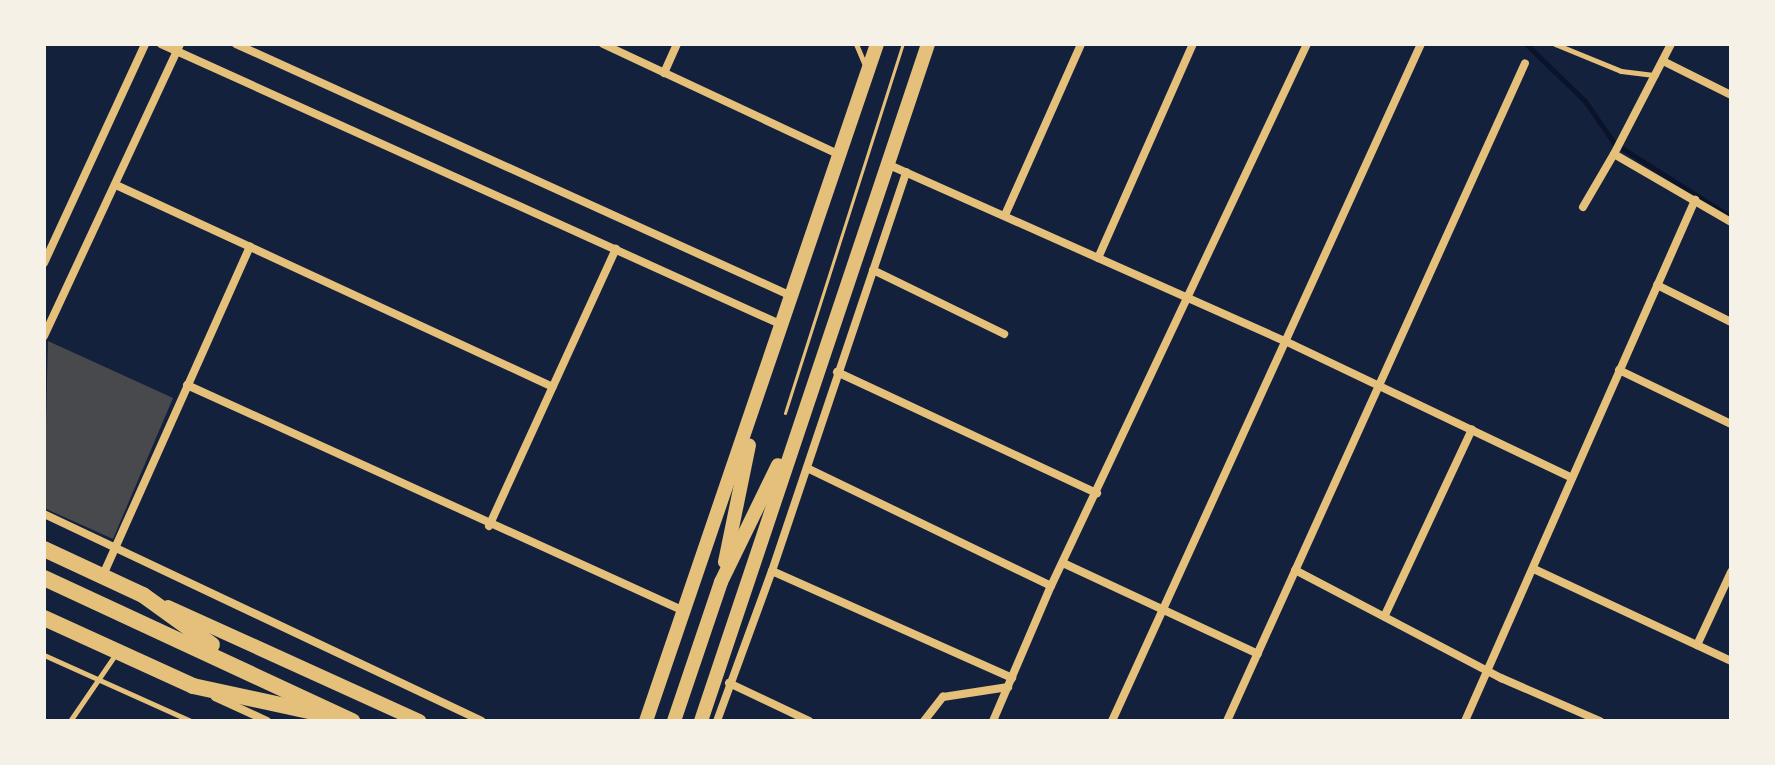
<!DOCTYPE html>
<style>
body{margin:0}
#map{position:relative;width:1775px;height:765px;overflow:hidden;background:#14213d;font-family:Montserrat,sans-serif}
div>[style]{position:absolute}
.stream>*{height:5px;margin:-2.5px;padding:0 2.5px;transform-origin:2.5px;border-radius:2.5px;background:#0b132b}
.building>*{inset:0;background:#48494c}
.path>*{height:3px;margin:-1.5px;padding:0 1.5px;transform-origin:1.5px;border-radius:1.5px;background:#e5c07b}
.service>*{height:5px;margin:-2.5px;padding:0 2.5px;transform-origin:2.5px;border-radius:2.5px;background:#e5c07b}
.minor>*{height:8px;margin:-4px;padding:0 4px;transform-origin:4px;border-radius:4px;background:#e5c07b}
.primary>*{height:14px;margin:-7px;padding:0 7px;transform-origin:7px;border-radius:7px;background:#e5c07b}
.trunk>*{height:16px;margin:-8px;padding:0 8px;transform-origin:8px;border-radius:8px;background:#e5c07b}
span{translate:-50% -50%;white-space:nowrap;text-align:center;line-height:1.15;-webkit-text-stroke:8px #f6f1e7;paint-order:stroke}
.frame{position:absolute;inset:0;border:46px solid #f6f1e7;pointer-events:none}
</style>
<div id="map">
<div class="stream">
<div style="left:1526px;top:44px;width:82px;rotate:44deg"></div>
<div style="left:1585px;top:101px;width:51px;rotate:55.4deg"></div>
<div style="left:1614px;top:143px;width:138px;rotate:32.3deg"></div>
</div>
<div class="building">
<div style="clip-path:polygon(48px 341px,173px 398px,113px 539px,44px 508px)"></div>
</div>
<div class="path">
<div style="left:785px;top:413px;width:387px;rotate:-72.3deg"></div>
</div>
<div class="service">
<div style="left:856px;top:44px;width:23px;rotate:67deg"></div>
<div style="left:1555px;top:44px;width:71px;rotate:22.2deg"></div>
<div style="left:1621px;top:71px;width:35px;rotate:7deg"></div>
<div style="left:44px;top:655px;width:161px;rotate:24.2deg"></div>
<div style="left:70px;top:721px;width:83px;rotate:-55.7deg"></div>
</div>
<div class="minor">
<div style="left:161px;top:44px;width:679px;rotate:24.34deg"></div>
<div style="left:236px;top:44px;width:607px;rotate:24.41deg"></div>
<div style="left:603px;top:44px;width:259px;rotate:25.1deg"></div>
<div style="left:1663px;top:61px;width:76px;rotate:26.6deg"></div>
<div style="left:664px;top:73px;width:32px;rotate:-66deg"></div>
<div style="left:1614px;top:154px;width:124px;rotate:-62.6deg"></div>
<div style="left:887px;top:164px;width:436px;rotate:24deg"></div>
<div style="left:1285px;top:341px;width:318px;rotate:25.5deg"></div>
<div style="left:116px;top:185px;width:481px;rotate:24.8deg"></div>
<div style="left:1583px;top:207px;width:61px;rotate:-59.7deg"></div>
<div style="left:1614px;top:154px;width:135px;rotate:30.2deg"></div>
<div style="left:1005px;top:215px;width:187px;rotate:-66deg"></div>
<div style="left:1098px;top:258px;width:234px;rotate:-66.1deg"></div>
<div style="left:44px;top:263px;width:241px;rotate:-65.2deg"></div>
<div style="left:873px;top:270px;width:146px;rotate:26deg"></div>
<div style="left:1657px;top:285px;width:83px;rotate:26.6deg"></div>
<div style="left:44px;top:336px;width:322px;rotate:-65deg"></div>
<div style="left:1619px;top:370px;width:124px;rotate:25.7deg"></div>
<div style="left:837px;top:372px;width:287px;rotate:25deg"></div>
<div style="left:187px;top:385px;width:546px;rotate:24.45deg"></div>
<div style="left:807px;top:468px;width:271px;rotate:25.8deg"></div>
<div style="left:44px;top:514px;width:484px;rotate:25.3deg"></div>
<div style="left:489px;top:526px;width:305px;rotate:-65.4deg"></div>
<div style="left:1063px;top:563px;width:215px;rotate:25deg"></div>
<div style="left:1295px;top:570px;width:233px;rotate:27.7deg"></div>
<div style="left:1501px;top:678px;width:108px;rotate:23.5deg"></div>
<div style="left:1536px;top:570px;width:215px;rotate:25deg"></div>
<div style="left:772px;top:571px;width:421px;rotate:-71.4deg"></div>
<div style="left:103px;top:575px;width:360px;rotate:-65.9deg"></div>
<div style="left:1385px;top:615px;width:205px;rotate:-64.9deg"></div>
<div style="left:1697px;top:645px;width:81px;rotate:-65deg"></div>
<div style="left:729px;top:683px;width:89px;rotate:25.4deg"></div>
<div style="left:215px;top:697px;width:57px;rotate:24.8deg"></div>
<div style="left:717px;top:721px;width:160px;rotate:-69.9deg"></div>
<div style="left:772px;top:571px;width:263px;rotate:24deg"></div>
<div style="left:924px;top:721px;width:31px;rotate:-52deg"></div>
<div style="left:943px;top:697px;width:66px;rotate:-8.7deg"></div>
<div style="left:993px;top:721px;width:147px;rotate:-66.8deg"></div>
<div style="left:1051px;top:586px;width:599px;rotate:-64.72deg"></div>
<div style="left:1112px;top:721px;width:744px;rotate:-65.47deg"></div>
<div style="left:1227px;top:721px;width:722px;rotate:-65.63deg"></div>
<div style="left:1465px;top:721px;width:570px;rotate:-66.18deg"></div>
</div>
<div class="primary">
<div style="left:725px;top:562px;width:119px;rotate:-78.4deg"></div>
<div style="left:168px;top:607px;width:276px;rotate:24.4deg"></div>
<div style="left:646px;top:721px;width:715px;rotate:-71.16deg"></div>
<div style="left:674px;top:721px;width:147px;rotate:-71.3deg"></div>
<div style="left:721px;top:582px;width:130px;rotate:-64deg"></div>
<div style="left:701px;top:721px;width:714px;rotate:-71.46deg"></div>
</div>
<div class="trunk">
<div style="left:44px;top:549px;width:109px;rotate:24.9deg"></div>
<div style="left:143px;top:595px;width:85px;rotate:35.9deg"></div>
<div style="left:44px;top:578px;width:340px;rotate:24.9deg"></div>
<div style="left:44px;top:618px;width:164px;rotate:24.5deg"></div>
<div style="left:193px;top:686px;width:137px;rotate:12.2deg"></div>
</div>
<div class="frame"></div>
</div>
